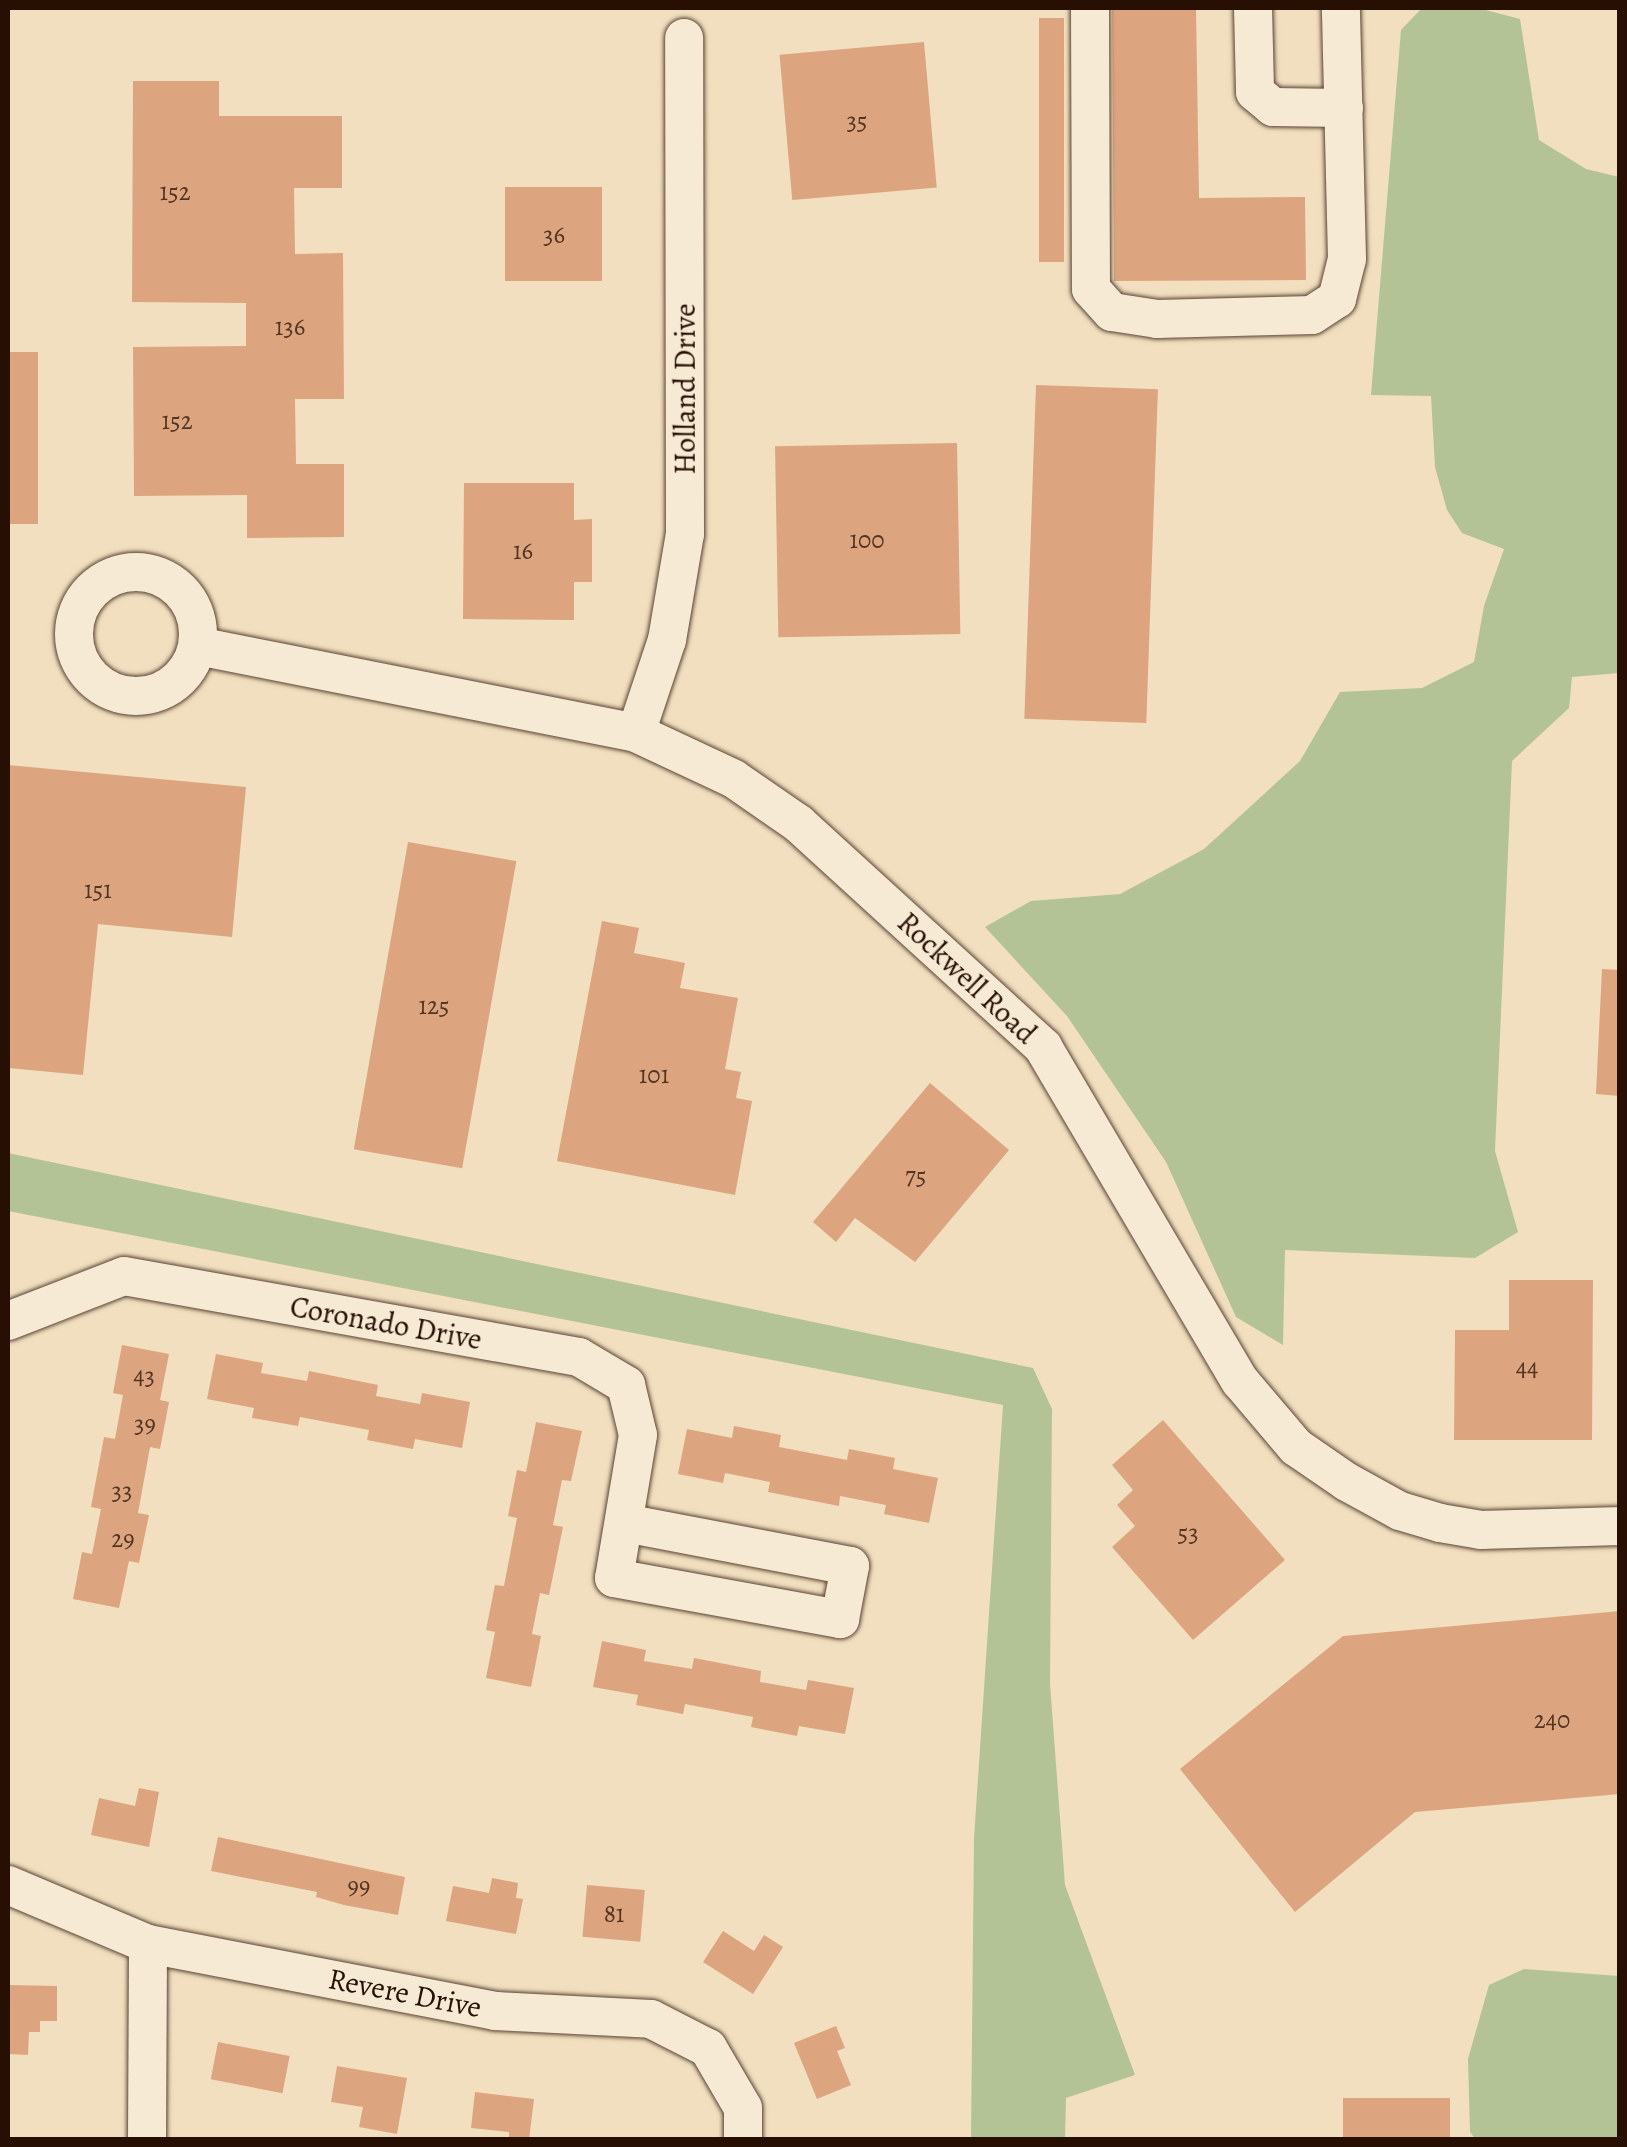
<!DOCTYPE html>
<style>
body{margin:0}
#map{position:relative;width:1627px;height:2147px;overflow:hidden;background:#f1dfbf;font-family:Alegreya,serif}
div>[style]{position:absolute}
.green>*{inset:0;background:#b4c396}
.building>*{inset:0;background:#dca57f;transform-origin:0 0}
.roads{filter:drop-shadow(0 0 2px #5a4333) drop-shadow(0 0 2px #5a4333)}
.minor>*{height:38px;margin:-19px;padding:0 19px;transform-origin:19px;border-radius:19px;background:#f6ead5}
.minor>.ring{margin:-19px;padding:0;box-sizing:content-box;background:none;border:38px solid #f6ead5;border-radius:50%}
span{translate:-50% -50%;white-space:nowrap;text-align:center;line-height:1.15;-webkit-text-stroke:8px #f6ead5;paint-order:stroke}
.number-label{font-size:25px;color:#543423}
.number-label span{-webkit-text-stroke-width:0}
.street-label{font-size:30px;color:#270f04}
.frame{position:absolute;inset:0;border:10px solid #270f04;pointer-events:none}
</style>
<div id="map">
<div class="green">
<div style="clip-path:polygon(1422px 8px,1478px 8px,1520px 19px,1539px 140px,1586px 169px,1619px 177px,1619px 673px,1572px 677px,1569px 708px,1512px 761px,1495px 1151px,1518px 1232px,1475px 1258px,1285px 1250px,1283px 1345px,1236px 1317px,1166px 1162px,1067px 1016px,985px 927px,1031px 901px,1120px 894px,1204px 849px,1300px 761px,1340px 692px,1422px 688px,1474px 662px,1484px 606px,1504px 549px,1462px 533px,1447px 510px,1435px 467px,1431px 396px,1371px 395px,1401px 30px)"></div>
<div style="clip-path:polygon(8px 1153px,1033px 1368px,1052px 1409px,1050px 1684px,1065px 1885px,1135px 2075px,1066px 2098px,1065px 2139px,971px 2139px,974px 1838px,1003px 1405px,8px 1211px)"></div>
<div style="clip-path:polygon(1524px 1969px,1619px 1976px,1619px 2139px,1475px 2139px,1470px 2132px,1468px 2059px,1489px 1985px)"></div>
</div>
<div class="building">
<div style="clip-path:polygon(1112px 8px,1196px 8px,1199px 198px,1305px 197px,1306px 280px,1114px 281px)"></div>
<div style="left:1039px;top:18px;width:25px;height:244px"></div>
<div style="left:924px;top:42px;width:146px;height:145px;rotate:85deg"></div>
<div style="clip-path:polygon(133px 81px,219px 81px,219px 116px,342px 116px,342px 188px,294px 188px,295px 254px,343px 253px,344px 399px,295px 399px,296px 464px,344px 464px,344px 537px,247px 538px,247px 495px,134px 496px,133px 347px,246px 346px,246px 303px,132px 302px)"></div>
<div style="left:602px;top:187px;width:94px;height:97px;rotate:90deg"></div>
<div style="left:38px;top:352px;width:172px;height:30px;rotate:90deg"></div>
<div style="left:1036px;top:385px;width:122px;height:334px;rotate:2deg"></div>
<div style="left:957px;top:443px;width:191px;height:182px;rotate:89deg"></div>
<div style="clip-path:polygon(464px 483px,574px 483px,574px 520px,592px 519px,592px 582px,574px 582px,574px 620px,463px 619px)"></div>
<div style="clip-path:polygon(8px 765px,246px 787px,232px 937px,98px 924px,83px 1075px,8px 1068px)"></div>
<div style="left:408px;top:842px;width:110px;height:312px;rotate:10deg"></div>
<div style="clip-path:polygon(602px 921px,639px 928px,634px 953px,685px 963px,680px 988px,738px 998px,725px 1069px,741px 1072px,736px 1098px,752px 1101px,735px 1195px,557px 1161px)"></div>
<div style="clip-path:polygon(1602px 969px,1620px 970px,1620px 1096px,1596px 1094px)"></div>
<div style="clip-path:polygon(930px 1083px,1009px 1150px,915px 1262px,855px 1218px,836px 1242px,813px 1222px)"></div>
<div style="clip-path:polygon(1509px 1280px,1593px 1280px,1592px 1440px,1454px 1440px,1455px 1330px,1509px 1330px)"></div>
<div style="clip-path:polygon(122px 1345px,169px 1354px,160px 1400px,169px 1402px,160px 1449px,150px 1447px,138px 1513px,149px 1515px,139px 1563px,129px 1561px,119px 1608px,73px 1599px,82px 1552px,92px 1554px,101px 1509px,91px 1507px,104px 1437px,115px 1439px,123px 1395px,113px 1393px)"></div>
<div style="clip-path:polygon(216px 1354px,263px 1363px,261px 1373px,307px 1381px,309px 1371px,378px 1385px,376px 1396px,420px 1404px,422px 1393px,470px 1402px,462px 1448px,415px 1439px,413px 1449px,367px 1440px,369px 1430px,300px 1417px,298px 1426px,252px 1418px,254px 1408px,207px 1399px)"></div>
<div style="clip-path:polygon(1163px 1420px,1285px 1560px,1193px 1640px,1112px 1547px,1135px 1526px,1117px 1505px,1133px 1490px,1112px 1465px)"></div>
<div style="clip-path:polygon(536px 1422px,582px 1431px,571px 1481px,562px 1480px,553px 1525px,563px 1527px,549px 1595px,540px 1593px,532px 1634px,541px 1636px,531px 1687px,486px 1678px,495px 1632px,486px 1630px,495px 1585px,504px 1586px,517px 1518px,508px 1516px,517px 1470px,526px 1472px)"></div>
<div style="clip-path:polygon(734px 1426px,781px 1435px,779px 1447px,847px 1460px,849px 1449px,895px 1458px,893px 1469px,938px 1478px,929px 1523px,884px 1514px,886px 1505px,840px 1496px,839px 1506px,768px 1492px,770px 1482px,725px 1473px,723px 1483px,678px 1474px,687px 1429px,732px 1438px)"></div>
<div style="clip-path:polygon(1620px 1611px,1620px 1794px,1415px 1812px,1295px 1912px,1180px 1769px,1343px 1636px)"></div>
<div style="clip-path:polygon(602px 1641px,646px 1650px,644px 1661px,692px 1669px,694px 1658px,761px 1671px,760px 1682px,806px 1690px,808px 1680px,854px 1688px,845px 1734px,799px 1726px,797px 1736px,751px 1727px,753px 1717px,685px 1704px,683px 1714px,636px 1705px,638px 1695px,593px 1687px)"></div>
<div style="clip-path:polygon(139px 1788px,159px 1792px,149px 1847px,91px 1835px,99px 1798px,135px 1806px)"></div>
<div style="clip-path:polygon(218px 1837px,405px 1877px,398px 1915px,344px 1905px,316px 1897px,317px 1892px,211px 1871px)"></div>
<div style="clip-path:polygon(492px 1878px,518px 1883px,516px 1898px,523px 1899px,516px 1934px,446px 1921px,453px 1886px,489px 1893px)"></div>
<div style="left:587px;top:1885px;width:58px;height:52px;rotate:5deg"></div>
<div style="clip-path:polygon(723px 1931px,754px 1951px,764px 1935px,783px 1947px,753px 1994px,703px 1962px)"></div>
<div style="clip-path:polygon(8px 1985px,57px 1986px,57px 2021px,40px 2021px,40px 2032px,29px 2032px,28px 2055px,8px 2054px)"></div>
<div style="clip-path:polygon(836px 2026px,845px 2048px,837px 2051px,851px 2085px,817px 2099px,794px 2043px)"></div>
<div style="left:218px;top:2042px;width:73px;height:38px;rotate:11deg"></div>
<div style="clip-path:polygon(337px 2066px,407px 2078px,397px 2134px,359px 2127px,363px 2107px,331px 2102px)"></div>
<div style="clip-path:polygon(475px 2092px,534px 2099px,529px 2140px,509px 2140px,509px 2132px,471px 2128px)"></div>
<div style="left:1343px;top:2098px;width:107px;height:42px"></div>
</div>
<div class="roads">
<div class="minor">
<div style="left:1090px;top:8px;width:281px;rotate:89.8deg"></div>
<div style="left:1091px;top:289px;width:31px;rotate:48deg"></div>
<div style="left:1112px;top:312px;width:46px;rotate:8.8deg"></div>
<div style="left:1157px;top:319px;width:155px;rotate:-1.5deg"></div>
<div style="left:1312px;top:315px;width:30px;rotate:-33deg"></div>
<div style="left:1337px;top:299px;width:41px;rotate:-76deg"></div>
<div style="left:1347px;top:259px;width:251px;rotate:-91.4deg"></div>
<div style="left:1253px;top:8px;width:84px;rotate:88.6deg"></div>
<div style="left:1255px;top:92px;width:23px;rotate:40deg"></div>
<div style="left:1273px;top:107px;width:71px;rotate:0.8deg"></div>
<div class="ring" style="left:74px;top:572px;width:86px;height:86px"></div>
<div style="left:198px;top:646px;width:447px;rotate:11.2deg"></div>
<div style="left:636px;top:733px;width:108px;rotate:25.1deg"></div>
<div style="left:734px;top:779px;width:79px;rotate:34.7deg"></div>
<div style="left:799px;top:824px;width:331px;rotate:42.4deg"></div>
<div style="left:1043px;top:1047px;width:388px;rotate:59.5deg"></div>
<div style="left:1240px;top:1381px;width:87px;rotate:49.7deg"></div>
<div style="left:1296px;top:1447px;width:62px;rotate:34.5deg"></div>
<div style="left:1347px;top:1482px;width:60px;rotate:28.7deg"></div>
<div style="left:1400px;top:1511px;width:42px;rotate:16.7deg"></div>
<div style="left:1440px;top:1523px;width:42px;rotate:9.7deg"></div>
<div style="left:1481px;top:1530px;width:139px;rotate:-1.6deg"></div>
<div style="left:636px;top:733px;width:98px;rotate:-71.6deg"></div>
<div style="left:667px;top:640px;width:108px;rotate:-80.4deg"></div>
<div style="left:685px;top:534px;width:496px;rotate:-90.1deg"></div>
<div style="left:8px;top:1321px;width:124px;rotate:-21.2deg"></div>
<div style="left:124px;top:1276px;width:462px;rotate:10.1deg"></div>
<div style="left:579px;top:1357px;width:55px;rotate:30.8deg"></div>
<div style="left:626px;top:1385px;width:51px;rotate:76.5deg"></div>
<div style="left:638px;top:1435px;width:145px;rotate:99.5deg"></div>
<div style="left:614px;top:1578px;width:230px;rotate:10.3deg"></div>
<div style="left:840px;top:1619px;width:54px;rotate:-79.3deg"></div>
<div style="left:850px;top:1566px;width:230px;rotate:-169.2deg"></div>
<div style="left:8px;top:1885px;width:152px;rotate:22.9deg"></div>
<div style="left:148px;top:1944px;width:353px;rotate:10.9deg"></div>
<div style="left:495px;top:2011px;width:156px;rotate:2.9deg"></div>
<div style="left:651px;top:2019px;width:64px;rotate:27deg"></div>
<div style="left:708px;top:2048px;width:69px;rotate:59.7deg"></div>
<div style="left:743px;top:2108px;width:32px;rotate:90deg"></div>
<div style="left:147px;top:2140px;width:196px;rotate:-89.7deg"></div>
</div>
</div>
<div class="number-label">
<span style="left:857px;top:121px">35</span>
<span style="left:175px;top:192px">152</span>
<span style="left:554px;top:235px">36</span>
<span style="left:290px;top:327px">136</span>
<span style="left:177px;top:421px">152</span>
<span style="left:867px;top:540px">100</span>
<span style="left:523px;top:551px">16</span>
<span style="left:98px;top:890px">151</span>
<span style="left:434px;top:1006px">125</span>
<span style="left:654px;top:1075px">101</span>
<span style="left:916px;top:1176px">75</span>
<span style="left:1527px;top:1368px">44</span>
<span style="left:144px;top:1376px">43</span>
<span style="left:145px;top:1424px">39</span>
<span style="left:122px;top:1491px">33</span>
<span style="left:1188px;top:1533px">53</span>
<span style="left:123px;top:1539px">29</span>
<span style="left:1552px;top:1720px">240</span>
<span style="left:359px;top:1886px">99</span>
<span style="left:614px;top:1914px">81</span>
</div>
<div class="street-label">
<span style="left:685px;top:389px;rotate:-90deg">Holland Drive</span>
<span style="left:967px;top:978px;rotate:43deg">Rockwell Road</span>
<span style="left:386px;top:1323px;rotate:10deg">Coronado Drive</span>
<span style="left:405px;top:1993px;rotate:11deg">Revere Drive</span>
</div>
<div class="frame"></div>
</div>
